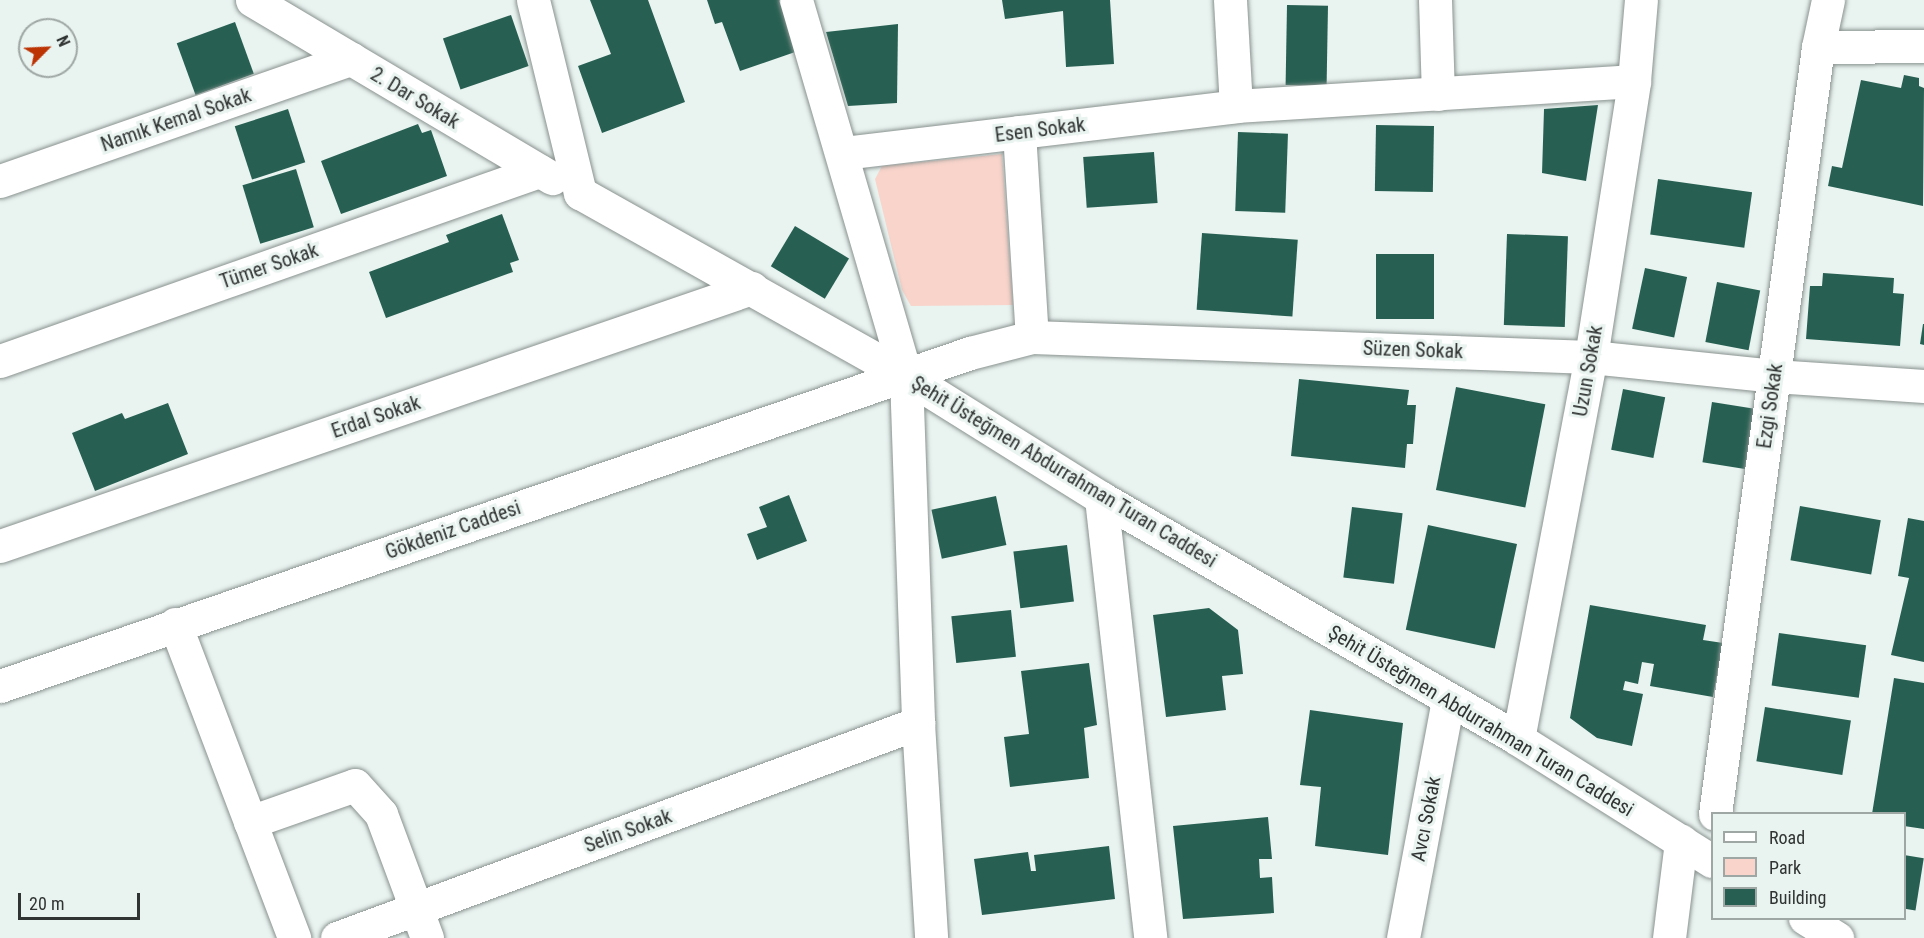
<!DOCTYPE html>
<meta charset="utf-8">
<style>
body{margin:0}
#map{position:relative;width:1924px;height:938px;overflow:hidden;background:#e9f3f0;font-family:"Roboto Condensed",sans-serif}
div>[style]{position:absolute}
.green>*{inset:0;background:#f8d4cb}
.building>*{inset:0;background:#276052;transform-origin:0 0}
.roads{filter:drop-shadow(0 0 2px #89928f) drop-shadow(0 0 2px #89928f)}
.street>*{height:33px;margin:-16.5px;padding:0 16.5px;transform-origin:16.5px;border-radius:16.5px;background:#fff}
span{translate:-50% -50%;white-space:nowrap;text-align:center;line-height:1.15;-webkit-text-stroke:6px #e9f3f0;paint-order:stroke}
.street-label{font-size:20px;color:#303433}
.legend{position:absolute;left:1711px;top:812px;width:195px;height:108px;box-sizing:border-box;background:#e9f3f0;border:2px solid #9fa7a4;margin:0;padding:8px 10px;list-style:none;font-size:18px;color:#303433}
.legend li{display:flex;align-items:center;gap:12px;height:30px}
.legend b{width:30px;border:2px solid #9fa7a4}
.north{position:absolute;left:18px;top:18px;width:60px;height:60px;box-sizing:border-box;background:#e9f3f0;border:2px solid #9fa7a4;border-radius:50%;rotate:66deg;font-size:16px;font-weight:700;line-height:24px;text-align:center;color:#303433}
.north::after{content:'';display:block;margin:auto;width:21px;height:27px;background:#bc3304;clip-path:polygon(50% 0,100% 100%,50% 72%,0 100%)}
.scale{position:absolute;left:18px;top:893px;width:122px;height:27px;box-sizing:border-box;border:3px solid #303433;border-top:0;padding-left:8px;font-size:18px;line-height:21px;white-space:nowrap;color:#303433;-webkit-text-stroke:4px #e9f3f0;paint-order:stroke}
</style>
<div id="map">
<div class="green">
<div style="clip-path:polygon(1002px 154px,1013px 305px,911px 306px,902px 290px,875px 179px,882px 166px)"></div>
</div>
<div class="building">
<div style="clip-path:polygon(590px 0,648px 0,685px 102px,602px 133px,578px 66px,611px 54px)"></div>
<div style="clip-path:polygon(707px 0,780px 0,798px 51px,740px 71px,722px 22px,715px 24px)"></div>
<div style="clip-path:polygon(1002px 0,1110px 0,1114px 64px,1066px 67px,1063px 11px,1005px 19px)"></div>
<div style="left:1287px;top:5px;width:41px;height:80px;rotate:1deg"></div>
<div style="left:511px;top:15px;width:54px;height:72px;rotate:71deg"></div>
<div style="left:235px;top:22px;width:55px;height:62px;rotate:70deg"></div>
<div style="clip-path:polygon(898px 24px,897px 103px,848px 106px,826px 32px)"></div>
<div style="clip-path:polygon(1904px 75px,1919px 78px,1919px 86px,1924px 88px,1923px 206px,1828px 186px,1832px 166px,1842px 168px,1861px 80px,1901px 88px)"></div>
<div style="clip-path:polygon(1598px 105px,1586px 181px,1542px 173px,1544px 109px)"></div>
<div style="left:288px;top:109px;width:56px;height:56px;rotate:72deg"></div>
<div style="clip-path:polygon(418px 124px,422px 133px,431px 130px,447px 176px,341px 214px,321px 161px)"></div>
<div style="left:1376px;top:125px;width:58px;height:66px;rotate:1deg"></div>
<div style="left:1238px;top:132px;width:50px;height:79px;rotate:2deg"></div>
<div style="left:1154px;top:152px;width:51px;height:71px;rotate:86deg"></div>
<div style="left:296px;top:169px;width:61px;height:56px;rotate:73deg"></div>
<div style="left:1658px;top:179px;width:95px;height:56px;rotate:8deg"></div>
<div style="clip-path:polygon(502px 214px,519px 260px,510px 263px,513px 272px,386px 318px,369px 272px,449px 242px,446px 235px)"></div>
<div style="left:795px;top:226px;width:63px;height:47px;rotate:31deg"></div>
<div style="left:1202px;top:233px;width:96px;height:77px;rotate:4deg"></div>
<div style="left:1507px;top:234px;width:61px;height:91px;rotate:2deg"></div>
<div style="left:1376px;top:254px;width:58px;height:65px"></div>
<div style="left:1645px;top:268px;width:43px;height:62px;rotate:12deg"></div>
<div style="clip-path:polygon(1823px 273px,1894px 278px,1893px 293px,1904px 294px,1900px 346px,1806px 339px,1810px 286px,1822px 286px)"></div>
<div style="left:1717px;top:282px;width:44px;height:61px;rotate:11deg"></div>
<div style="clip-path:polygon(1923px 324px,1924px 324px,1924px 345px,1920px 344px)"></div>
<div style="clip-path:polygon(1299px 379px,1409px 390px,1407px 405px,1416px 405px,1413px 444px,1407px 444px,1405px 468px,1291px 456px)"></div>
<div style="left:1456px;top:387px;width:91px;height:105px;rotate:11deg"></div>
<div style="left:1623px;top:389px;width:43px;height:62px;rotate:11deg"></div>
<div style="left:1712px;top:402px;width:43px;height:61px;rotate:9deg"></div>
<div style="clip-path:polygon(168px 403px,188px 454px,95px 491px,72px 433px,122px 413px,125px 419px)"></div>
<div style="clip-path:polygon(789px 495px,807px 541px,757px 560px,747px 534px,767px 527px,759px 507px)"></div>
<div style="left:996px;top:496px;width:50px;height:66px;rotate:78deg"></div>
<div style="left:1800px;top:506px;width:82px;height:55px;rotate:10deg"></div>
<div style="left:1352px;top:507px;width:51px;height:71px;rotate:7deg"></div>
<div style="clip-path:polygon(1908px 518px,1924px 521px,1924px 662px,1891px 655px,1909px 578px,1898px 576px)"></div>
<div style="left:1428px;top:525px;width:91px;height:107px;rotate:12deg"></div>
<div style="left:1067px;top:545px;width:57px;height:54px;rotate:83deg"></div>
<div style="clip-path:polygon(1590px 605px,1706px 625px,1703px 640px,1723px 643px,1713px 697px,1650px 686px,1654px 664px,1642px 662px,1638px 684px,1625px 681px,1623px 690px,1643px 694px,1632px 746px,1597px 738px,1570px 718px)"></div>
<div style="clip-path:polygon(1209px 608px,1238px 630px,1243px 674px,1222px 676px,1226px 710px,1166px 717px,1153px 615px)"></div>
<div style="left:1011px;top:610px;width:47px;height:60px;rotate:84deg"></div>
<div style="left:1779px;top:633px;width:88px;height:53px;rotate:8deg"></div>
<div style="clip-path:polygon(1089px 663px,1097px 725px,1084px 728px,1089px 778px,1010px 787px,1004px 737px,1029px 734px,1021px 671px)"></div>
<div style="clip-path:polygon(1894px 678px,1924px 683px,1924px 829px,1904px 826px,1904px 814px,1872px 814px)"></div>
<div style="left:1765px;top:707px;width:87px;height:55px;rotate:9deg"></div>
<div style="clip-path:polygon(1310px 710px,1403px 723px,1388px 855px,1315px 846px,1321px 787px,1300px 785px)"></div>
<div style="clip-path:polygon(1268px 817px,1272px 859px,1259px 859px,1260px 878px,1272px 877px,1274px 913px,1183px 919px,1173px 826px)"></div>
<div style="clip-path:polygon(1109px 846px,1115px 899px,982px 915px,974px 859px,1028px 852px,1031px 871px,1036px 871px,1034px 855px)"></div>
<div style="left:1904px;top:855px;width:20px;height:53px;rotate:9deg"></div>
</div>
<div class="roads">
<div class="street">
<div style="left:252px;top:0;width:349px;rotate:30.7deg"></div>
<div style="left:533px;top:0;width:199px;rotate:76.3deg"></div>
<div style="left:580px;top:193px;width:374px;rotate:29.3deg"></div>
<div style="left:906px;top:376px;width:230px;rotate:32deg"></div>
<div style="left:1101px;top:498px;width:482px;rotate:30deg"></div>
<div style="left:1518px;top:739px;width:229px;rotate:32.2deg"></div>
<div style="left:796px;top:0;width:392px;rotate:73.7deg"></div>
<div style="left:906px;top:376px;width:347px;rotate:88deg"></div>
<div style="left:918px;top:723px;width:215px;rotate:86.5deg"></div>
<div style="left:1230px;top:0;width:106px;rotate:86.8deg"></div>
<div style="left:1435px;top:0;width:94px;rotate:88.2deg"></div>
<div style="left:1818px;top:47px;width:106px;rotate:-0.5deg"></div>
<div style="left:1019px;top:132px;width:205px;rotate:86.4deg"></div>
<div style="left:844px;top:153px;width:395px;rotate:-6.8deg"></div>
<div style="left:1236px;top:106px;width:399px;rotate:-3.6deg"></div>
<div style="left:0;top:181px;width:372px;rotate:-19.2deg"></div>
<div style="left:0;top:361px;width:572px;rotate:-19.42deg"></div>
<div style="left:1101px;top:498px;width:443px;rotate:83.6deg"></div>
<div style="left:0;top:546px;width:795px;rotate:-18.94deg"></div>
<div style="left:175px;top:624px;width:336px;rotate:69.2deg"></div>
<div style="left:0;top:686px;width:1026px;rotate:-18.95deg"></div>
<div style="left:970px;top:353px;width:64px;rotate:-14.5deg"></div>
<div style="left:1032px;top:337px;width:559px;rotate:2.05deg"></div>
<div style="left:1591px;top:357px;width:184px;rotate:5.9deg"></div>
<div style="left:1774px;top:376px;width:150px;rotate:3.8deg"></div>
<div style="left:1518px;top:739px;width:389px;rotate:-79.2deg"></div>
<div style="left:1591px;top:357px;width:279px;rotate:-81.1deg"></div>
<div style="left:1634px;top:81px;width:81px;rotate:-85.1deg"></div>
<div style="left:1715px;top:814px;width:774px;rotate:-82.35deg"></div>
<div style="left:1818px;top:47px;width:48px;rotate:-78deg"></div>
<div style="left:250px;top:822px;width:111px;rotate:-19.4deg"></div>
<div style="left:355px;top:785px;width:39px;rotate:48deg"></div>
<div style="left:381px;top:814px;width:132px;rotate:69.6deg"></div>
<div style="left:1805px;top:918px;width:38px;rotate:32deg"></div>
<div style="left:337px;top:938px;width:620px;rotate:-20.31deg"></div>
<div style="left:1403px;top:938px;width:242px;rotate:-79.3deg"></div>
<div style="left:1669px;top:938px;width:98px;rotate:-82.9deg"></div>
</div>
</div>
<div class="street-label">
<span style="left:415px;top:98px;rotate:31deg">2. Dar Sokak</span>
<span style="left:176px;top:120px;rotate:-19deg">Namık Kemal Sokak</span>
<span style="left:1040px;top:130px;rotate:-7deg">Esen Sokak</span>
<span style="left:269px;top:266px;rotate:-19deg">Tümer Sokak</span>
<span style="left:1413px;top:350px;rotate:2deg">Süzen Sokak</span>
<span style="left:1588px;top:371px;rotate:-80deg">Uzun Sokak</span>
<span style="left:1770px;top:406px;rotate:-82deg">Ezgi Sokak</span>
<span style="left:376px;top:417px;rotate:-19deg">Erdal Sokak</span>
<span style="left:1064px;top:472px;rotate:31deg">Şehit Üsteğmen Abdurrahman Turan Caddesi</span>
<span style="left:453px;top:530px;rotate:-19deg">Gökdeniz Caddesi</span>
<span style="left:1481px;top:721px;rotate:31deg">Şehit Üsteğmen Abdurrahman Turan Caddesi</span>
<span style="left:1426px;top:819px;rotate:-79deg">Avcı Sokak</span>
<span style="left:628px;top:831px;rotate:-20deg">Selin Sokak</span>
</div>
<ul class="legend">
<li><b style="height:8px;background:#fff"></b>Road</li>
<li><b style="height:16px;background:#f8d4cb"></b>Park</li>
<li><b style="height:16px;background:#276052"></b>Building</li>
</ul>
<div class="north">N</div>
<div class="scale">20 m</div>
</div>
